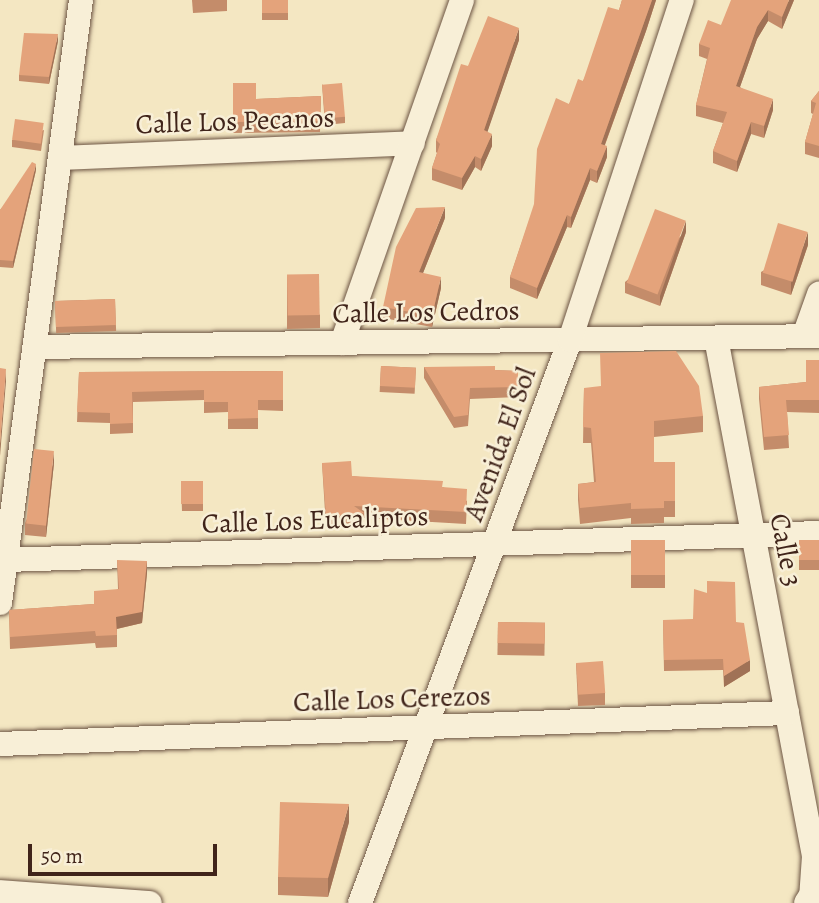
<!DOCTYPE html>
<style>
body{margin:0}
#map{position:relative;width:819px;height:903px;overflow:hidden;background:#f4e7c2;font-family:Alegreya,serif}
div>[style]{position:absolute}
.roads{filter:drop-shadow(0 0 2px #6d5544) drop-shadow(0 0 2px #6d5544)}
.minor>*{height:24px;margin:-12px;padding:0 12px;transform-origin:12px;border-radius:12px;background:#f8efd7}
.wall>*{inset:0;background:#c48c6a;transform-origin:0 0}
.shaded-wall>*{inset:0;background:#a07256}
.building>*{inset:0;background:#e4a37b;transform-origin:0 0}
span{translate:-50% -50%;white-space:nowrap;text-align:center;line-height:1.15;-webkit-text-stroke:5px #f8efd7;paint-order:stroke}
.street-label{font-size:28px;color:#40241a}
.scale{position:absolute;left:28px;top:844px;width:189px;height:32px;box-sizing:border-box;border:4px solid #40241a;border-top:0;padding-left:9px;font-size:21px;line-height:24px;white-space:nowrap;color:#40241a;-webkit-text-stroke:5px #f8efd7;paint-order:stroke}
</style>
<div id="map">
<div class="roads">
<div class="minor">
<div style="left:60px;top:158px;width:353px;rotate:-2.4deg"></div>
<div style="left:804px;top:336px;width:45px;rotate:-70.3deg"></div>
<div style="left:716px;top:338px;width:527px;rotate:79.29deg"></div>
<div style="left:814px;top:856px;width:39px;rotate:94deg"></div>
<div style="left:811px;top:895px;width:9px;rotate:122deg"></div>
<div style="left:342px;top:343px;width:363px;rotate:-70.7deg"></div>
<div style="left:35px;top:347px;width:784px;rotate:-0.8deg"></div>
<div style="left:6px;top:560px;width:813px;rotate:-1.9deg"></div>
<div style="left:0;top:603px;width:608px;rotate:-82.35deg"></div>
<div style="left:0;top:744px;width:788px;rotate:-2.26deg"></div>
<div style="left:0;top:892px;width:150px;rotate:4.2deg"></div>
<div style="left:360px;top:903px;width:601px;rotate:-69.54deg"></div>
<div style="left:570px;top:340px;width:358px;rotate:-71.8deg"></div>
</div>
</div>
<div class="wall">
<div style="clip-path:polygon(192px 0,227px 0,227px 11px,193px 13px)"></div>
<div style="left:262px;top:0;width:26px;height:20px"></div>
<div style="clip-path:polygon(622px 0,656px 0,646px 31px,605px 145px,607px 157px,597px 183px,590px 180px,571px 228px,567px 227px,537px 299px,510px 288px,510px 277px,569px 104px,583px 81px,619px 10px)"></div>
<div style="clip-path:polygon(794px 0,782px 29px,768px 21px,757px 39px,740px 87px,773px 110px,764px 138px,751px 134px,737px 172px,713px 163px,713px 151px,723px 123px,696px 116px,696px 105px,707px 59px,699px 56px,699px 44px,721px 25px)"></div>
<div style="clip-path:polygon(519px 40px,487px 132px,492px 146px,481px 171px,475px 167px,462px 190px,432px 180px,432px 168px,437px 153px,436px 152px,436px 140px,468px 66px)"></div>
<div style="clip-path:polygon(58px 41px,49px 84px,19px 81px,19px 75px)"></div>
<div style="clip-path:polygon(233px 83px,256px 99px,321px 96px,320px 132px,233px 133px)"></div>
<div style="clip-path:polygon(322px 84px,345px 117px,345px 123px,325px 125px)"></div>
<div style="clip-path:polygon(819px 91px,819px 158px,805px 154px,805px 142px,813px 114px,811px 113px,811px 101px)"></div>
<div style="clip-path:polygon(44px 130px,41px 151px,12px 147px,12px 140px)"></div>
<div style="clip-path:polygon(36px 170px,13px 268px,0 267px,0 210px)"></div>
<div style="clip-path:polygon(445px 218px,423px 273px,441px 288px,432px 327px,383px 318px,383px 307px)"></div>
<div style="clip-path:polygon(686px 232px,660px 306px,625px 293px,625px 282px)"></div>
<div style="clip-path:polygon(808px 245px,791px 295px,761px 285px,761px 272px)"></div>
<div style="clip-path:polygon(287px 276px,320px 315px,320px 328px,287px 329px)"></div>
<div style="left:115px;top:299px;width:32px;height:60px;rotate:88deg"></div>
<div style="clip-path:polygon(819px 360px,819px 413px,787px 412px,789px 448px,764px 450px,759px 399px,759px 387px,806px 382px)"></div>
<div style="left:381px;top:366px;width:35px;height:26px;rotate:3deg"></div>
<div style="clip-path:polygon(424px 367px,518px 371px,518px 397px,470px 399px,468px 426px,454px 428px,424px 378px)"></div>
<div style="clip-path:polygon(283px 371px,283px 411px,258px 410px,258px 429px,228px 429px,228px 412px,204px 413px,204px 400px,133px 402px,133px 433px,110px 434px,110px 423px,77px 422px,79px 372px)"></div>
<div style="clip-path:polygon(584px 388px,703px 416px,703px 432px,654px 437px,654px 462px,675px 462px,675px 517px,664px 517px,664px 523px,631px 524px,631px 518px,580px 524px,578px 500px,578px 484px,594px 482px,591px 443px,583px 443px)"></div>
<div style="clip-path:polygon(54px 463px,46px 537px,25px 535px,25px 523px)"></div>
<div style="clip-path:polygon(322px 463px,352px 476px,443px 487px,467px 501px,466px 524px,364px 518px,364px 525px,326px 528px)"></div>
<div style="clip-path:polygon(181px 482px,203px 504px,203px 511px,182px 511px)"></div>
<div style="left:665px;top:540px;width:48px;height:34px;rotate:90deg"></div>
<div style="left:799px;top:540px;width:20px;height:30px"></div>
<div style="clip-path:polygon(117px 560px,147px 573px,142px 623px,117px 629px,117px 647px,96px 648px,95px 643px,10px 649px,9px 610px,94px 604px,118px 589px)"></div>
<div style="clip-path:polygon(663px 620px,736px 622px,750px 671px,724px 687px,723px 670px,664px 671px)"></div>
<div style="left:498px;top:622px;width:47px;height:33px;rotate:1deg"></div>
<div style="clip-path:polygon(576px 663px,605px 693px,605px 705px,578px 706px)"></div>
<div style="clip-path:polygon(349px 822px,328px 897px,278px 895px,278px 877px)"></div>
</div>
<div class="shaded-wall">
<div style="clip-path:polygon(652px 0,656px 0,646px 31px,601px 155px,601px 144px)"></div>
<div style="clip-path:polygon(789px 0,794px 0,782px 29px,782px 17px)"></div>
<div style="clip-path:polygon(768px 10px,768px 21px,757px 39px,736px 98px,736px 86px,757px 27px)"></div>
<div style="clip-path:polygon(519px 28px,519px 40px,484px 142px,484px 130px)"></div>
<div style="clip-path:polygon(58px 34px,58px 41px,49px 84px,49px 77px)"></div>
<div style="clip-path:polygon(773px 99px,773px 110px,764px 138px,764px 126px)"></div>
<div style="clip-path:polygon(751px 122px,751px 134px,737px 172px,737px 161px)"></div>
<div style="clip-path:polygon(492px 134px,492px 146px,481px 171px,481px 159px)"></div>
<div style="clip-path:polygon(607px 146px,607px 157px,597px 183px,597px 171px)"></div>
<div style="clip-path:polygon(475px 156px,475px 167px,462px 190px,462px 178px)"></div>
<div style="clip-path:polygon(36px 164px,36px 170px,13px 268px,13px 261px)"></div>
<div style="clip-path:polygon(590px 168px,590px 180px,571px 228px,571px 217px)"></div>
<div style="clip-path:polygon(445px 207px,445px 218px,419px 283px,419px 272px)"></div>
<div style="clip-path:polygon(567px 215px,567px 227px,537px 299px,537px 288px)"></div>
<div style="clip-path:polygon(686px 221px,686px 232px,660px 306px,660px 296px)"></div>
<div style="clip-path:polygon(808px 232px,808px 245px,791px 295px,791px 283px)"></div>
<div style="clip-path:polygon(441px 277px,441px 288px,432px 327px,432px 316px)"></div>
<div style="clip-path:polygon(6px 369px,6px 381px,0 456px,0 444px)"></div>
<div style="clip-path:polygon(54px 451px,54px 463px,46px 537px,46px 525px)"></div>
<div style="clip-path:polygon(147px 561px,147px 573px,142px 623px,116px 629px,116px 617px)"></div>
<div style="clip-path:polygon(750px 660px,750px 671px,724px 687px,724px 676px)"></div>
<div style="clip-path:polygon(349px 804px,349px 822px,328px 897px,328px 878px)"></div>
</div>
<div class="building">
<div style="left:262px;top:0;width:26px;height:13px"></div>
<div style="clip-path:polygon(622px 0,652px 0,601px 144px,607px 146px,597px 171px,590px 168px,571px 217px,567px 215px,537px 288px,510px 277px,534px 204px,537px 149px,556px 98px,569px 104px,578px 79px,583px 81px,608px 7px,619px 10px)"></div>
<div style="clip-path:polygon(731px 0,789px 0,782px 17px,768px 10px,757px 27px,736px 86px,773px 99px,764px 126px,751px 122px,737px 161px,713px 151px,727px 112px,696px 105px,710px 48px,699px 44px,708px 20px,721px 25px)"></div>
<div style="clip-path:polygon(488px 16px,519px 28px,484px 130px,492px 134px,481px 159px,475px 156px,462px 178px,432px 168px,440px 144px,436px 140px,461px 64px,468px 66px)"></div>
<div style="clip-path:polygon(24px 33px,58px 34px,49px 77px,19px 75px)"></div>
<div style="clip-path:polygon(233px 83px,256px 83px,256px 99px,321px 96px,320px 121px,233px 122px)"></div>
<div style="left:342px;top:83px;width:34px;height:20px;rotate:85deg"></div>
<div style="clip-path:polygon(819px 91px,819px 146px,805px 142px,816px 103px,811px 101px)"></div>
<div style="left:15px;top:119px;width:29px;height:21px;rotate:8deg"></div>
<div style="clip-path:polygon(32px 162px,36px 164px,13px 261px,0 260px,0 210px)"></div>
<div style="clip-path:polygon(445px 207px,419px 272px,441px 277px,432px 316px,383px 307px,396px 247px,416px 208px)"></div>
<div style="left:655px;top:209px;width:33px;height:79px;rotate:21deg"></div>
<div style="left:778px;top:223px;width:31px;height:52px;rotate:17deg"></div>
<div style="left:319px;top:274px;width:41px;height:32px;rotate:89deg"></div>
<div style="left:115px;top:299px;width:26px;height:60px;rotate:88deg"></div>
<div style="clip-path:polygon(676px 351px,699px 386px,703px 416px,654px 421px,654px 462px,675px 462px,675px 501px,664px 501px,664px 508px,631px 509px,631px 503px,580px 508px,578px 484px,596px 482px,591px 428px,583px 427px,584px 388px,601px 386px,600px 353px)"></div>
<div style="clip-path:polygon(806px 360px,819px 360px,819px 400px,786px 400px,789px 435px,764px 437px,759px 387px,806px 382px)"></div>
<div style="left:381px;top:366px;width:35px;height:20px;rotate:3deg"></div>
<div style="clip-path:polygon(495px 366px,495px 370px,518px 371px,518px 387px,470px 388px,468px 415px,454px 417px,424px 367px)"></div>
<div style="clip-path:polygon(0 368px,6px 369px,0 444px)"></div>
<div style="clip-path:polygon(283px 371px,283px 400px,258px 400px,258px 418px,228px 419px,228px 402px,204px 402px,204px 390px,132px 392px,133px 423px,110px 424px,110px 413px,77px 412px,79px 372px)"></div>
<div style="left:34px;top:449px;width:20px;height:75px;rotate:6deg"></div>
<div style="clip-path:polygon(351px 461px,352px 476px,443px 481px,442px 487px,467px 489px,466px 512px,354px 506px,364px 513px,326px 516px,322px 463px)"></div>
<div style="left:203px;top:481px;width:23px;height:22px;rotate:90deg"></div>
<div style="left:665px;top:540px;width:35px;height:34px;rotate:90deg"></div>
<div style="left:799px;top:540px;width:20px;height:20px"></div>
<div style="clip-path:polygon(117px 560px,147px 561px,142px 612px,116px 617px,117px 635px,96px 636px,95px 631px,10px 637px,9px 610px,94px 604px,94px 591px,119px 589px)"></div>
<div style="clip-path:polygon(707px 581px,735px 582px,736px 622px,744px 623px,750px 660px,724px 676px,723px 659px,664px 660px,663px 620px,693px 619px,694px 589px,707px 593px)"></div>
<div style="left:498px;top:622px;width:47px;height:21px;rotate:1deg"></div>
<div style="left:603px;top:661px;width:32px;height:27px;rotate:86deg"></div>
<div style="clip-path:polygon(280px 802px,349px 804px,328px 878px,278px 877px)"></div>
</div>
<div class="street-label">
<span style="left:235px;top:121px;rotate:-2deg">Calle Los Pecanos</span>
<span style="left:426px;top:312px;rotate:-1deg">Calle Los Cedros</span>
<span style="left:500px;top:444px;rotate:-70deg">Avenida El Sol</span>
<span style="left:315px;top:520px;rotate:-2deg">Calle Los Eucaliptos</span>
<span style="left:786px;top:550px;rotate:79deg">Calle 3</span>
<span style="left:392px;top:699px;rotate:-2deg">Calle Los Cerezos</span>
</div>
<div class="scale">50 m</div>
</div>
